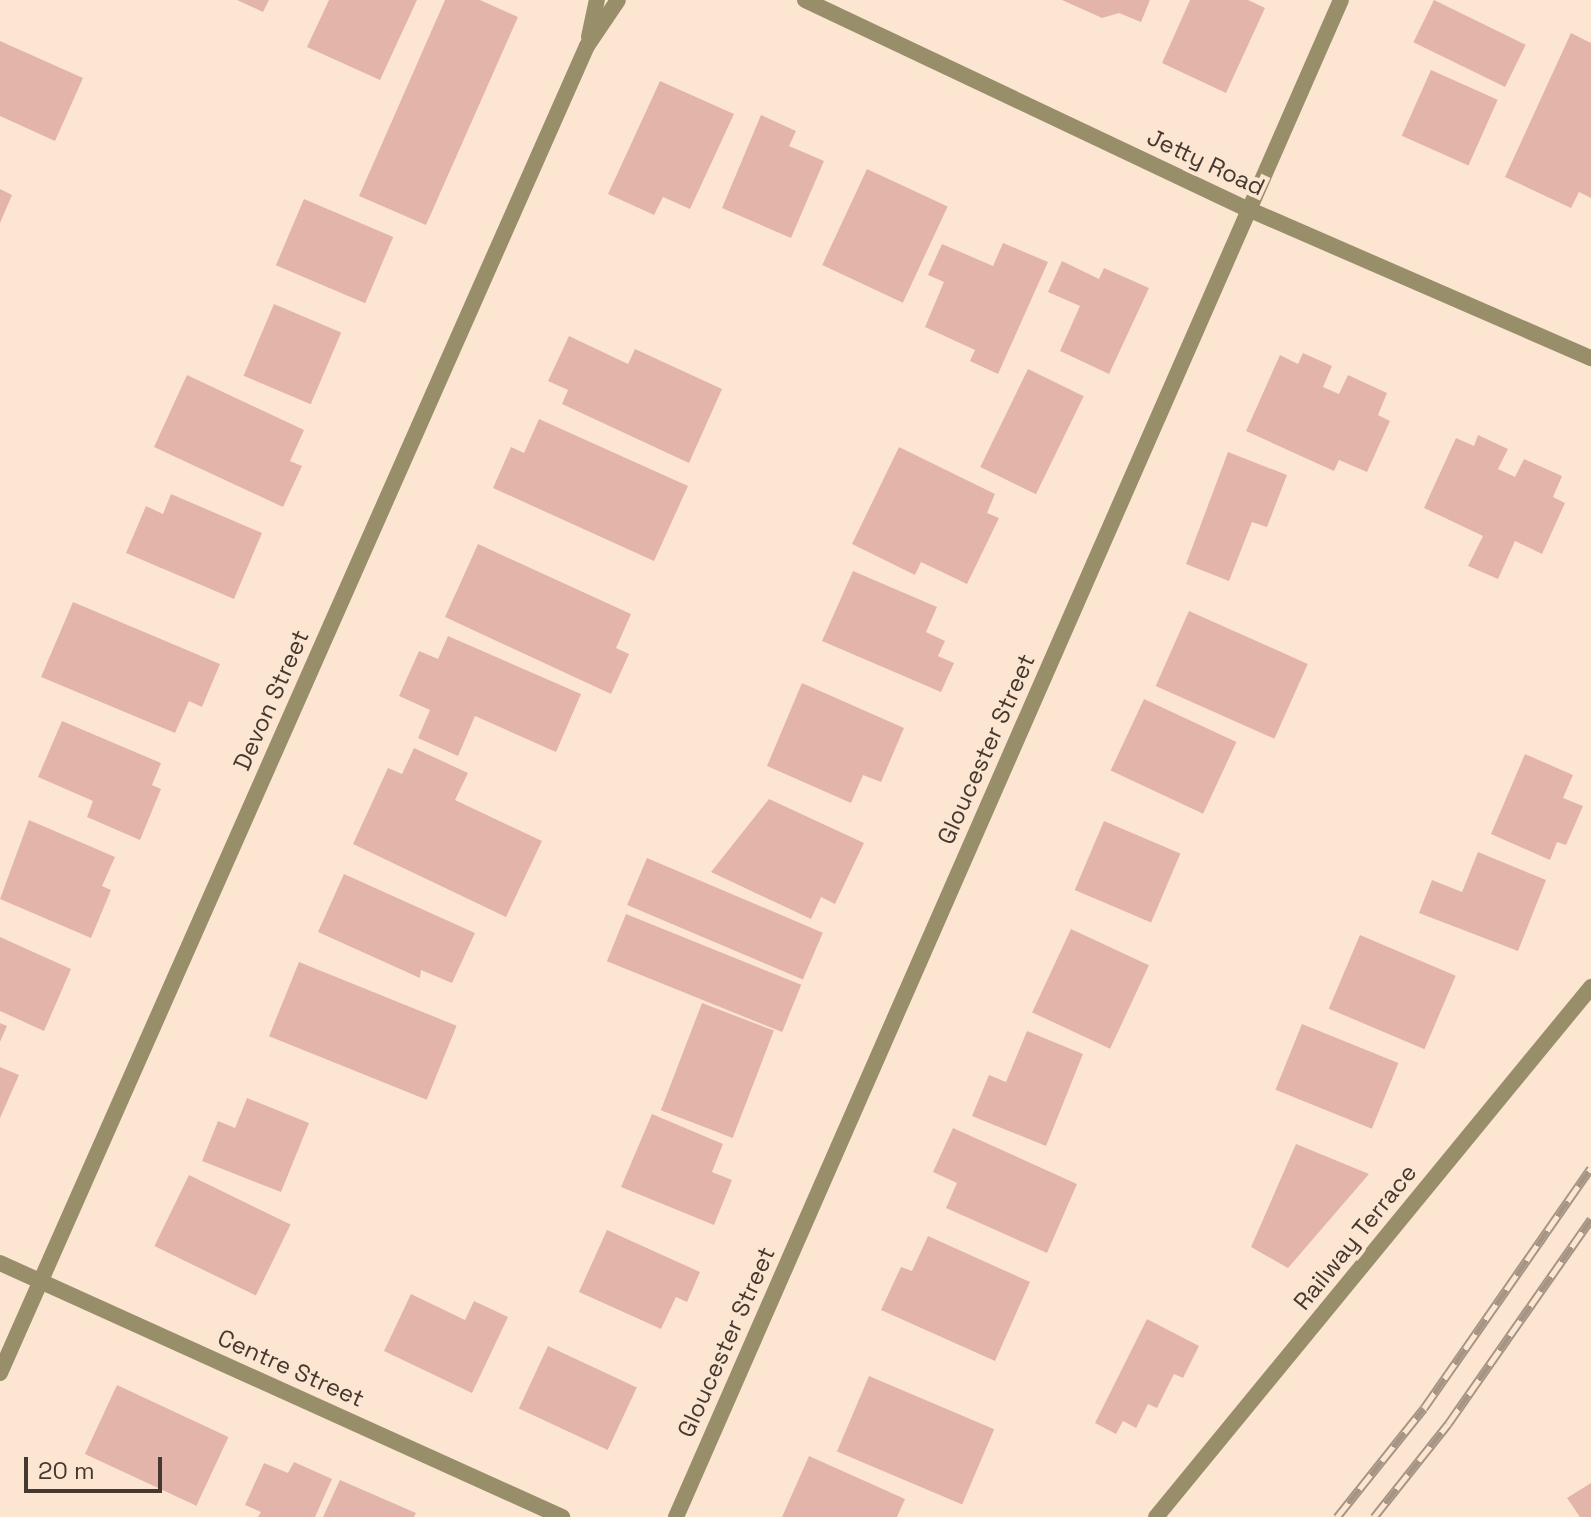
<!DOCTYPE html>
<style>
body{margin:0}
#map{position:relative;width:1591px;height:1517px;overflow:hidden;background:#fde6d1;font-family:"Space Grotesk",sans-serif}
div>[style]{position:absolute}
.building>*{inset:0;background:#e3b5aa;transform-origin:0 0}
.minor>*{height:16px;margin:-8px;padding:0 8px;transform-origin:8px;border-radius:8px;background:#998e6a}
.tertiary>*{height:16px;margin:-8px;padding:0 8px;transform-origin:8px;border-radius:8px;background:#998e6a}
.rail>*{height:9px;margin-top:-4.5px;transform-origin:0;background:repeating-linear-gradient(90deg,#fde6d1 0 18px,#a69484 0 36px);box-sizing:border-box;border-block:2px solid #a69484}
span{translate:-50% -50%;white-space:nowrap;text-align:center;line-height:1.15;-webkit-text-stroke:8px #fde6d1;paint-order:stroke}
.street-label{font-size:24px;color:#45392f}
.scale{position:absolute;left:24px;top:1457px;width:138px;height:36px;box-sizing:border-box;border:4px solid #45392f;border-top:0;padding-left:10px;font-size:24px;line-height:28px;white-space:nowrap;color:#45392f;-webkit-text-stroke:6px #fde6d1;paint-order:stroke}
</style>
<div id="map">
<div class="building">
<div style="clip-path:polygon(237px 0,269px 0,263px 12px)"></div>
<div style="clip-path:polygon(329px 0,417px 0,380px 80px,307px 47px)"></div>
<div style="clip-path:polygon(445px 0,480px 0,518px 17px,426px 225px,359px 196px)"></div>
<div style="clip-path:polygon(1062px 0,1150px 0,1141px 22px,1119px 13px,1102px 18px)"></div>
<div style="clip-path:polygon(1190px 0,1248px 0,1265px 8px,1226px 93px,1162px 63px)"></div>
<div style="left:1434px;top:0;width:102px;height:47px;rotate:26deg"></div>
<div style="clip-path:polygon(1571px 33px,1591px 43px,1591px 198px,1579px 192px,1571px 208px,1505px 177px)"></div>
<div style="clip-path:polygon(0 41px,83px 78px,55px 141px,0 116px)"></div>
<div style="left:1431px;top:70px;width:73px;height:72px;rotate:24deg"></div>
<div style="clip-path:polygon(660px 81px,734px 114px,690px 209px,663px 197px,654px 215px,608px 194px)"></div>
<div style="clip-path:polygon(761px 115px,796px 131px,789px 146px,824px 161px,791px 238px,722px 208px)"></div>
<div style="left:867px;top:169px;width:89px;height:106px;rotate:25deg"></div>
<div style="clip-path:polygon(0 189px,12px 195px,0 223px)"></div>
<div style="left:304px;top:199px;width:97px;height:72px;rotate:23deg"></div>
<div style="clip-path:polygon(1003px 243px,1048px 262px,998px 374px,970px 361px,975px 350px,925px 327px,944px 282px,928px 275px,942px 244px,993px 266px)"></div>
<div style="clip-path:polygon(1062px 261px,1099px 279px,1104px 268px,1149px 288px,1109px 374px,1060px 351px,1080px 306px,1048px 292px)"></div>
<div style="left:274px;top:304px;width:73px;height:78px;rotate:23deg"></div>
<div style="clip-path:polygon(569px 336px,628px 364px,635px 349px,722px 389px,689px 463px,562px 404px,568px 390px,548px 381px)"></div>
<div style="clip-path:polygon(1303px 353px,1332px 366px,1323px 387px,1339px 394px,1348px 375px,1387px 393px,1378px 415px,1390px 421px,1367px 472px,1339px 460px,1334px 471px,1246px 431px,1280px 355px,1298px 364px)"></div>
<div style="left:1028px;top:369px;width:62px;height:109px;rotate:26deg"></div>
<div style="clip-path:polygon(187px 375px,304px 430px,290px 461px,302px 466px,283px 507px,154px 447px)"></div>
<div style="clip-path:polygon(539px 419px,688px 486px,654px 561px,493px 488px,511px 447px,524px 453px)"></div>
<div style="clip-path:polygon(1478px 435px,1508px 449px,1498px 469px,1515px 477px,1524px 459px,1562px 476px,1553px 497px,1565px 503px,1542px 554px,1515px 541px,1498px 579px,1468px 566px,1483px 536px,1424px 508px,1456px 438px,1474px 446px)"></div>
<div style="clip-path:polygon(899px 447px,995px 494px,987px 513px,999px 518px,967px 584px,921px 562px,915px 575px,852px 544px)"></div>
<div style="clip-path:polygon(1228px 452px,1287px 475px,1267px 527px,1252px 522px,1229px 581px,1186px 564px)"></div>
<div style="clip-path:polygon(171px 494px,262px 533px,234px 599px,126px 553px,146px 506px,163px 514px)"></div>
<div style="clip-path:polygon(478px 544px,631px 614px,616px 648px,629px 654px,611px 694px,445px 617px)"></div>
<div style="clip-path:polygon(853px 571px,937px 607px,926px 632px,945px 641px,938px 656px,954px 663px,941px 692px,822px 641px)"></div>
<div style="clip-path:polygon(73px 602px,220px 664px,202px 707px,189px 701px,175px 733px,41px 677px)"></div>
<div style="left:1189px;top:611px;width:130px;height:82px;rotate:24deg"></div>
<div style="clip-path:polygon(448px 636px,581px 694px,556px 752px,475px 716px,458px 756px,418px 738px,430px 710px,399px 696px,419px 651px,438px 659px)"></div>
<div style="clip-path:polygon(802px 683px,904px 728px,881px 782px,863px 775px,851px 803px,767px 766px)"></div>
<div style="left:1144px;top:699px;width:102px;height:79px;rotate:25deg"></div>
<div style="clip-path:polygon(62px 721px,161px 763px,152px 785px,161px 789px,140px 840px,87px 817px,93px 801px,38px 777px)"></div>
<div style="clip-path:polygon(414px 748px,468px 773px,455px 800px,542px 841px,506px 917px,353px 844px,388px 768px,402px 774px)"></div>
<div style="clip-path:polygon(1525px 754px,1573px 775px,1563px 798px,1583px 806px,1566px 845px,1557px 842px,1550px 860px,1491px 834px)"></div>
<div style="clip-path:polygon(769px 799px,864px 843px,835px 904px,821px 897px,811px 919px,711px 872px)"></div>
<div style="clip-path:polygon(29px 820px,115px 857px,102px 886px,111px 890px,91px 938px,0 899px)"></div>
<div style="left:1104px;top:821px;width:83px;height:75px;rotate:23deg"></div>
<div style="clip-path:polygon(1478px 852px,1546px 880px,1518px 951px,1419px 913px,1432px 880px,1462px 892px)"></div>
<div style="left:647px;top:858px;width:191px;height:51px;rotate:23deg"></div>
<div style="clip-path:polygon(344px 874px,475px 933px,452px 983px,421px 970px,420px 978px,318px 932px)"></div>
<div style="left:626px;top:914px;width:189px;height:51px;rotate:22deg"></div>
<div style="left:1071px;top:929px;width:86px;height:92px;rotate:25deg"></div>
<div style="left:1360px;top:935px;width:104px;height:80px;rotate:23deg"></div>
<div style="clip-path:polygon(0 937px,71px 969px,44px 1031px,0 1011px)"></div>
<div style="left:299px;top:962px;width:170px;height:80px;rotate:22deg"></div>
<div style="left:702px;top:1003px;width:77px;height:115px;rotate:21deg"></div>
<div style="clip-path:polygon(0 1023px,7px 1026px,0 1042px)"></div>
<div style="left:1302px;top:1024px;width:104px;height:71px;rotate:22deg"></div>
<div style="clip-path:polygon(1027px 1031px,1083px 1054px,1046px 1146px,972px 1116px,989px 1075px,1006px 1082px)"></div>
<div style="clip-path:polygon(0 1067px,19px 1075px,0 1118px)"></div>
<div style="clip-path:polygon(247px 1098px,309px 1123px,281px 1192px,202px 1161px,218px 1121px,235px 1128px)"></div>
<div style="clip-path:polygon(652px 1114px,723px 1144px,712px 1172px,732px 1180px,714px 1225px,621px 1187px)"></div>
<div style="clip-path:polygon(953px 1128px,1077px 1184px,1047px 1253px,946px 1208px,957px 1183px,933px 1172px)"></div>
<div style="clip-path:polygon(1296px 1144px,1369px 1174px,1288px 1268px,1251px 1247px)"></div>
<div style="left:189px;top:1175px;width:113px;height:79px;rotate:26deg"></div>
<div style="clip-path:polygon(607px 1230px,700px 1272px,687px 1302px,676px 1297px,661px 1329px,579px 1292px)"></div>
<div style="clip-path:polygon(928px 1236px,1030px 1282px,995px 1361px,881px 1310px,901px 1267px,912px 1271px)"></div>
<div style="clip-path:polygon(411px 1294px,465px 1320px,474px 1301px,508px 1317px,472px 1393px,384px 1351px)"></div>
<div style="clip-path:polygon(1147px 1319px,1199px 1346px,1183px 1378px,1174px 1374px,1157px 1408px,1148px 1404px,1136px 1428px,1123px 1421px,1116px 1434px,1095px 1423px)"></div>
<div style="left:548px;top:1346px;width:98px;height:69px;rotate:25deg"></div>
<div style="left:869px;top:1376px;width:136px;height:82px;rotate:23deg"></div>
<div style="left:117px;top:1385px;width:123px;height:76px;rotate:25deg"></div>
<div style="clip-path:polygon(809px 1456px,905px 1499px,897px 1517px,782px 1517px)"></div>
<div style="clip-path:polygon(294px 1462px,332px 1479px,315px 1517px,258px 1517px,261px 1512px,245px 1505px,264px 1463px,288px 1473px)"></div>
<div style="clip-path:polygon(340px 1480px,416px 1513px,414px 1517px,323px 1517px)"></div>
<div style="clip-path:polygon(1591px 1483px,1591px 1517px,1580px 1517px,1567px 1498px)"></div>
</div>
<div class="minor">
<div style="left:589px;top:37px;width:38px;rotate:-78deg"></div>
<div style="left:0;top:1263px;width:617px;rotate:24.32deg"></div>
<div style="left:0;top:1373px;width:1451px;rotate:-66.14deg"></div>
<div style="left:587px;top:46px;width:55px;rotate:-56deg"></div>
<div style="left:676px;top:1517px;width:1656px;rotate:-66.33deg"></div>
<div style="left:1156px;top:1517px;width:686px;rotate:-50.62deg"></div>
</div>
<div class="tertiary">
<div style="left:805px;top:0;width:490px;rotate:25.3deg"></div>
<div style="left:1248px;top:209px;width:374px;rotate:23.5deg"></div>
</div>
<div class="rail">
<div style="left:1337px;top:1517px;width:139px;rotate:-51.4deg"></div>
<div style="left:1424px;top:1408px;width:292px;rotate:-55.2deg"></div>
<div style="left:1374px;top:1517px;width:119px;rotate:-51.5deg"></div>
<div style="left:1448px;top:1424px;width:250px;rotate:-55.1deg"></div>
</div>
<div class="street-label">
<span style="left:1206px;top:162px;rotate:25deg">Jetty Road</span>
<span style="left:271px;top:700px;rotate:-66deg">Devon Street</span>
<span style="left:986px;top:749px;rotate:-66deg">Gloucester Street</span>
<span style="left:1355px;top:1237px;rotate:-51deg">Railway Terrace</span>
<span style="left:726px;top:1342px;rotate:-66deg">Gloucester Street</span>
<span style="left:291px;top:1368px;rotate:24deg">Centre Street</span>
</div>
<div class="scale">20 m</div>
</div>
